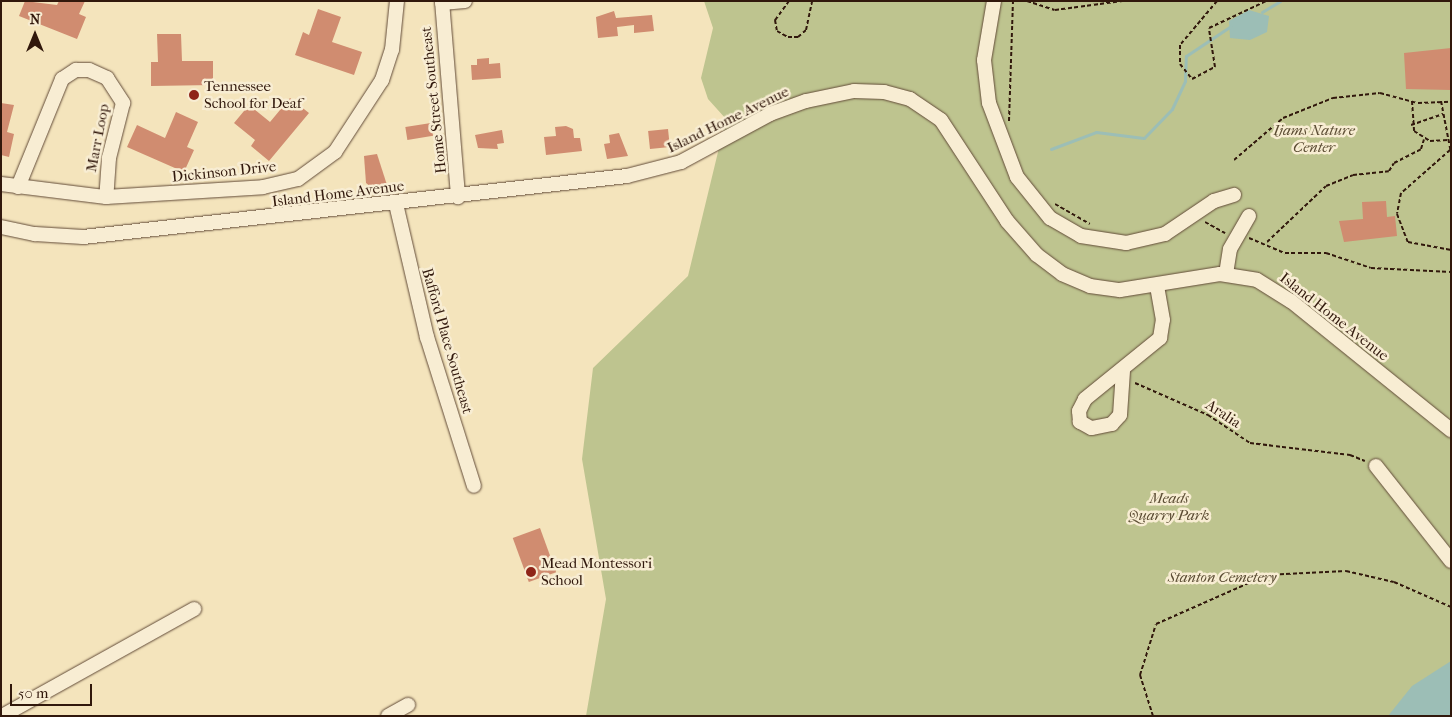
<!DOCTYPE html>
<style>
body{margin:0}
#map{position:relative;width:1452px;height:717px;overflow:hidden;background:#f4e4bc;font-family:"IM FELL French Canon",serif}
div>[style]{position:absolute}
.green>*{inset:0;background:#bec48f}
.water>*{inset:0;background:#9cbeb6}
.stream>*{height:3px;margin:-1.5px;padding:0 1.5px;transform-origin:1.5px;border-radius:1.5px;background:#9cbeb6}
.building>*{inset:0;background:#d08c70;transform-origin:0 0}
.path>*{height:2px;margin-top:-1px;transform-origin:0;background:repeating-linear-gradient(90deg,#31180c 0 4px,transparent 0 6.5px)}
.roads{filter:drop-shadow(0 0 1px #624b38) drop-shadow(0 0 1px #624b38)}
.minor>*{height:14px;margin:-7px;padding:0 7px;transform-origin:7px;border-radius:7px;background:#f8edd3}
.dots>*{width:14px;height:14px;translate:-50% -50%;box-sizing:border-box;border:2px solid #f8edd3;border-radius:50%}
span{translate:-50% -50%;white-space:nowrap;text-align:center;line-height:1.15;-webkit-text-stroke:5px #f8edd3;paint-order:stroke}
.poi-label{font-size:15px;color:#31180c}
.left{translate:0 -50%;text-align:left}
.street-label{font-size:15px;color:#31180c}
.park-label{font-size:15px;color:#5b4c33;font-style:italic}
.frame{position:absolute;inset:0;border:2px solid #31180c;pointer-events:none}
.north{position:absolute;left:10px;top:10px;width:50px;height:50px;-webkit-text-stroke:4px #f8edd3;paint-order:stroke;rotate:0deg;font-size:14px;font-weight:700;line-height:20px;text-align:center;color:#31180c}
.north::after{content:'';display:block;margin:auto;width:18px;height:22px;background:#31180c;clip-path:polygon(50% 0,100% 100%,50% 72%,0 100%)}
.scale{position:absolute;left:10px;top:684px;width:82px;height:22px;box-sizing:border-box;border:2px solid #31180c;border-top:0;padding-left:6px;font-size:15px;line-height:18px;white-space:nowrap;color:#31180c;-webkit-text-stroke:4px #f8edd3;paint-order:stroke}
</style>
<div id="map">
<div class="green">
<div style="clip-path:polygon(704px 1px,1451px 1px,1451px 716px,586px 716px,606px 599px,582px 459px,593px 368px,688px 276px,726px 119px,708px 99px,701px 78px,713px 28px)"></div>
</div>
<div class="water">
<div style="clip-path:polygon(1249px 10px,1269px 16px,1267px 32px,1250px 40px,1230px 38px,1229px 21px)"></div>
<div style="clip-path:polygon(1451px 661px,1451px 716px,1388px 716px,1412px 686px)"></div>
</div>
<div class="stream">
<div style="left:1262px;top:12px;width:21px;rotate:-31deg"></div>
<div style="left:1051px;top:149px;width:48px;rotate:-20.7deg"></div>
<div style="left:1096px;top:132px;width:48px;rotate:7.1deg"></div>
<div style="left:1144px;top:138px;width:40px;rotate:-46deg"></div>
<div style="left:1172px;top:109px;width:31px;rotate:-65deg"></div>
<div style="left:1185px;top:81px;width:25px;rotate:-88deg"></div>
<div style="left:1186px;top:56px;width:54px;rotate:-33.7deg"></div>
</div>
<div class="building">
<div style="clip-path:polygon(25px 1px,57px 5px,59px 1px,85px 1px,79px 14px,86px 17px,77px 39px,19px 16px)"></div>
<div style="clip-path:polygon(318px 9px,341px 17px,332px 42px,362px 52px,354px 75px,295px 55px,303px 32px,309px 35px)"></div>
<div style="clip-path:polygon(614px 11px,616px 18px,652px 15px,654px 31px,634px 33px,634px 25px,617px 27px,618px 36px,598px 38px,596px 17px)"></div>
<div style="clip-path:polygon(157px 34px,181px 34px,182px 61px,213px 61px,213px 85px,151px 86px,151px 62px,158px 62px)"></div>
<div style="clip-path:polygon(1451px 48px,1451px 90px,1406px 89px,1404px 53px)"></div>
<div style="clip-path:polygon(489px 58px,489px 64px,500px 63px,501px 78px,472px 80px,471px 65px,477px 65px,477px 59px)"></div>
<div style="clip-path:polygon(290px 98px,309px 113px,269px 161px,251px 146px,255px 140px,234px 123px,249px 105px,270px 122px)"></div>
<div style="clip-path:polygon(1px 103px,14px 105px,7px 132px,14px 134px,9px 157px,1px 155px)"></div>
<div style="clip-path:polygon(176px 112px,198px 122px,187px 147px,194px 150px,184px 172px,127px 147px,137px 125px,165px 138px)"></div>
<div style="left:431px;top:123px;width:13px;height:26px;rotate:81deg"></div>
<div style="clip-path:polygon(566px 126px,573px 129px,574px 138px,580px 138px,582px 151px,546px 155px,544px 137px,556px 136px,555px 127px)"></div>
<div style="left:668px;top:129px;width:18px;height:20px;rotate:84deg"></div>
<div style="clip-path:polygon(502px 130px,504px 143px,497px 144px,498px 149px,478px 148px,475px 135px)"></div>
<div style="clip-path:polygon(619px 133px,628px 156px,607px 159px,604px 144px,610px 143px,609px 135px)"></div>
<div style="clip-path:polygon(377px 154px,387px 185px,371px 187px,366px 183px,364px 156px)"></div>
<div style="clip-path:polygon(1386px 201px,1387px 217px,1395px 216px,1397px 236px,1344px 242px,1339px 221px,1363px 219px,1362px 202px)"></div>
<div style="left:540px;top:528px;width:47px;height:29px;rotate:70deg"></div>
</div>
<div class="path">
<div style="left:789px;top:1px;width:24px;rotate:126deg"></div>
<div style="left:775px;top:20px;width:11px;rotate:80deg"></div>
<div style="left:777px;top:31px;width:13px;rotate:29deg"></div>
<div style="left:788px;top:37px;width:10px"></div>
<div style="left:798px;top:37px;width:11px;rotate:-41deg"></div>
<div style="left:806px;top:30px;width:30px;rotate:-78deg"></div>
<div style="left:1027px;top:1px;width:29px;rotate:18deg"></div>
<div style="left:1055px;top:10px;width:68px;rotate:-7.7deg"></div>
<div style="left:1217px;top:1px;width:57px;rotate:130.1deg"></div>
<div style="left:1180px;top:45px;width:19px;rotate:90deg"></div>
<div style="left:1180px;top:64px;width:19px;rotate:51deg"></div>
<div style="left:1192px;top:79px;width:26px;rotate:-28deg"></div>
<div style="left:1215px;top:67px;width:39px;rotate:-99deg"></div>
<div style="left:1209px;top:28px;width:63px;rotate:-25.3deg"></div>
<div style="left:1412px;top:101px;width:30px;rotate:86deg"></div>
<div style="left:1414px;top:131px;width:19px;rotate:32deg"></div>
<div style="left:1430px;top:141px;width:18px;rotate:-3deg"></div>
<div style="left:1441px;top:101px;width:53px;rotate:79.1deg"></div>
<div style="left:1009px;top:121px;width:120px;rotate:-88.1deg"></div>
<div style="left:1411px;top:125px;width:34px;rotate:-19deg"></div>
<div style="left:1450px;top:150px;width:65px;rotate:138.7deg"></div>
<div style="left:1401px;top:193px;width:21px;rotate:101deg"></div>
<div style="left:1397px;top:214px;width:30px;rotate:69deg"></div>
<div style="left:1408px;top:242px;width:44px;rotate:10.5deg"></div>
<div style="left:1234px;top:160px;width:65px;rotate:-40.6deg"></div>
<div style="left:1283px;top:118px;width:54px;rotate:-21.8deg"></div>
<div style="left:1333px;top:98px;width:47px;rotate:-6.1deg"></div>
<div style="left:1380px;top:93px;width:39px;rotate:15deg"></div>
<div style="left:1418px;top:103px;width:33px;rotate:-2deg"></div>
<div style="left:1055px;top:204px;width:40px;rotate:29.7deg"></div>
<div style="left:1205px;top:222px;width:23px;rotate:29deg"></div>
<div style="left:1249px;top:238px;width:39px;rotate:23deg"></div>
<div style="left:1285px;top:253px;width:41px"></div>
<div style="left:1326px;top:253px;width:47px;rotate:18.4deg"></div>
<div style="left:1371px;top:268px;width:80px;rotate:2.9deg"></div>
<div style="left:1267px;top:242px;width:81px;rotate:-43.5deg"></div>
<div style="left:1326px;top:186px;width:29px;rotate:-22deg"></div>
<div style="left:1353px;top:175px;width:36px;rotate:-6deg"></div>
<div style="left:1389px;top:171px;width:9px;rotate:-58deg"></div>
<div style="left:1394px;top:163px;width:30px;rotate:-27deg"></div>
<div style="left:1421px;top:149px;width:10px;rotate:-73deg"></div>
<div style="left:1135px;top:383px;width:80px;rotate:23.7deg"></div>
<div style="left:1208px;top:415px;width:50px;rotate:33.7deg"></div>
<div style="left:1250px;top:443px;width:101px;rotate:6.8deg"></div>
<div style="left:1350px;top:455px;width:16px;rotate:22deg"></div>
<div style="left:1153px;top:716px;width:43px;rotate:-107.6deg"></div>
<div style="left:1140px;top:675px;width:53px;rotate:-72.6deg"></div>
<div style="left:1156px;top:624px;width:121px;rotate:-23.8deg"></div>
<div style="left:1267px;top:575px;width:79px;rotate:-2.9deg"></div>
<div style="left:1346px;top:571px;width:49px;rotate:12.9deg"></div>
<div style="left:1394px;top:582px;width:62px;rotate:23.7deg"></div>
</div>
<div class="roads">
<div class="minor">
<div style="left:442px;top:1px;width:197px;rotate:85.3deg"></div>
<div style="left:994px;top:1px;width:60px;rotate:99.6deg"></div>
<div style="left:984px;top:60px;width:43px;rotate:83.4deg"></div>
<div style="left:989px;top:103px;width:79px;rotate:69.3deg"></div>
<div style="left:1017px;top:177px;width:53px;rotate:51.2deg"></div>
<div style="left:1050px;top:218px;width:36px;rotate:30deg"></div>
<div style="left:1081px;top:236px;width:46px;rotate:8.8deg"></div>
<div style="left:1126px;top:243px;width:40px;rotate:-13deg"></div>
<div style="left:1165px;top:234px;width:59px;rotate:-34deg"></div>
<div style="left:1214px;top:201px;width:21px;rotate:-17deg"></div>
<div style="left:442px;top:3px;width:23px;rotate:-5deg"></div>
<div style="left:1px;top:184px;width:106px;rotate:7.1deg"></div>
<div style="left:106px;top:197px;width:157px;rotate:-3.6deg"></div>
<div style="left:263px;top:187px;width:36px;rotate:-13deg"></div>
<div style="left:298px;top:179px;width:46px;rotate:-36.1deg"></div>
<div style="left:335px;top:152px;width:86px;rotate:-56.9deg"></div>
<div style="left:382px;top:80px;width:32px;rotate:-72deg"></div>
<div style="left:392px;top:50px;width:49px;rotate:-84.2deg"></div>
<div style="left:18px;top:187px;width:117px;rotate:-67.8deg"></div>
<div style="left:62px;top:79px;width:17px;rotate:-33deg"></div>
<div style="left:76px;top:70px;width:13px"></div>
<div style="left:89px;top:70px;width:20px;rotate:24deg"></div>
<div style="left:107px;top:78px;width:30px;rotate:57deg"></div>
<div style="left:123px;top:103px;width:57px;rotate:104.3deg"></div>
<div style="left:109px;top:158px;width:39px;rotate:94deg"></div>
<div style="left:396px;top:204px;width:137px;rotate:76.9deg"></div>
<div style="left:427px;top:337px;width:156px;rotate:72.5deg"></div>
<div style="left:1px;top:227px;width:35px;rotate:12deg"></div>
<div style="left:35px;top:234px;width:48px;rotate:3.6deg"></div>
<div style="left:83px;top:237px;width:547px;rotate:-6.4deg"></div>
<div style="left:627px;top:176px;width:56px;rotate:-14.5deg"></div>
<div style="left:681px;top:162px;width:101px;rotate:-28.3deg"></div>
<div style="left:770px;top:114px;width:38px;rotate:-20deg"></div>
<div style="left:806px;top:101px;width:49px;rotate:-11.8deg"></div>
<div style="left:854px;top:91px;width:30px;rotate:2deg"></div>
<div style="left:884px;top:92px;width:27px;rotate:15deg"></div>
<div style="left:910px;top:99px;width:37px;rotate:34deg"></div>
<div style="left:941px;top:120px;width:121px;rotate:56.8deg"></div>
<div style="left:1007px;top:221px;width:45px;rotate:48.6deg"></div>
<div style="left:1037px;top:255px;width:31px;rotate:37deg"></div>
<div style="left:1062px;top:274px;width:30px;rotate:23deg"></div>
<div style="left:1090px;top:286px;width:30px;rotate:8deg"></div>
<div style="left:1120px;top:290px;width:101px;rotate:-9.1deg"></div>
<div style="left:1220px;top:274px;width:37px;rotate:9deg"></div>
<div style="left:1257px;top:280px;width:40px;rotate:32deg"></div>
<div style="left:1291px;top:301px;width:206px;rotate:38.9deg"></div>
<div style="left:1226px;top:274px;width:25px;rotate:-81deg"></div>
<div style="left:1230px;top:249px;width:38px;rotate:-60deg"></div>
<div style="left:1123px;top:371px;width:44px;rotate:93.9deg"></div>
<div style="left:1120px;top:415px;width:12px;rotate:132deg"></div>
<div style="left:1112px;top:424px;width:21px;rotate:169deg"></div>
<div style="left:1091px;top:428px;width:13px;rotate:-151deg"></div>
<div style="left:1080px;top:422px;width:11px;rotate:-95deg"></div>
<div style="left:1079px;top:411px;width:13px;rotate:-63deg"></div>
<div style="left:1085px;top:399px;width:97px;rotate:-39.1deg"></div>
<div style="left:1160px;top:338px;width:18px;rotate:-81deg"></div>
<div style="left:1163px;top:320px;width:34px;rotate:-100deg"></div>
<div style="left:1376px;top:466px;width:121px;rotate:51.7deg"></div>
<div style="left:2px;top:716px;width:220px;rotate:-29.1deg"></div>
<div style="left:388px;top:716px;width:23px;rotate:-29deg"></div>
</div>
</div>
<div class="dots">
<div style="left:194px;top:95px;background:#8f2418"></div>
<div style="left:531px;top:572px;background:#8f2418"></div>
</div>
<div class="poi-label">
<span class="left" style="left:204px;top:95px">Tennessee<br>School for Deaf</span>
<span class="left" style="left:541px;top:572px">Mead Montessori<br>School</span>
</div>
<div class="street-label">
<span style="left:434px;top:100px;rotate:-96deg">Home Street Southeast</span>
<span style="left:728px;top:120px;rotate:-26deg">Island Home Avenue</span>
<span style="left:98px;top:138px;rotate:-79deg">Marr Loop</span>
<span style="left:224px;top:172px;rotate:-6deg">Dickinson Drive</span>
<span style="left:338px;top:194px;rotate:-7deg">Island Home Avenue</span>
<span style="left:1334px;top:317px;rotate:38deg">Island Home Avenue</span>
<span style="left:447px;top:341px;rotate:74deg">Bafford Place Southeast</span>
<span style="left:1223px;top:414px;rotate:33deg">Aralia</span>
</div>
<div class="park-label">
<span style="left:1314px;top:139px">Ijams Nature<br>Center</span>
<span style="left:1169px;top:507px">Meads<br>Quarry Park</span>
<span style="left:1222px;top:578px">Stanton Cemetery</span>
</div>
<div class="frame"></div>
<div class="north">N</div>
<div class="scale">50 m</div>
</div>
